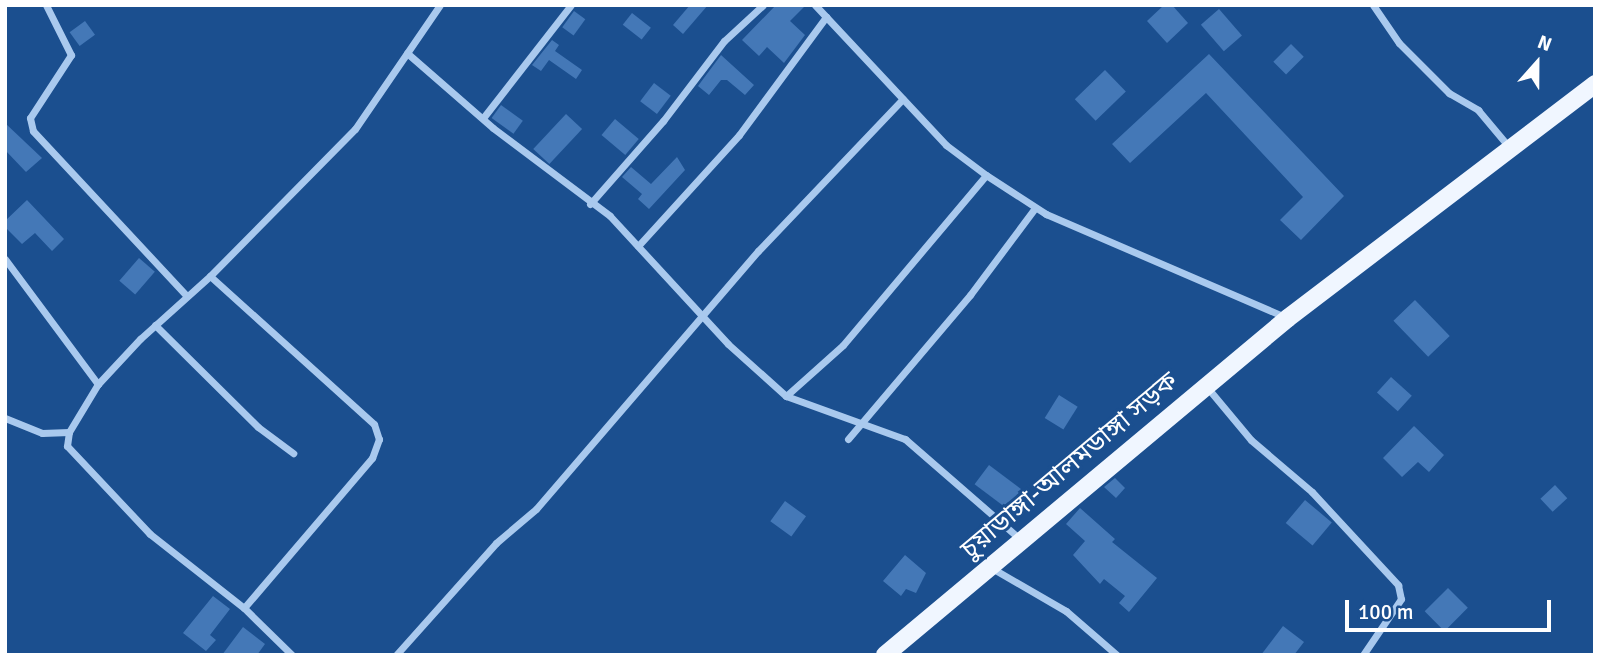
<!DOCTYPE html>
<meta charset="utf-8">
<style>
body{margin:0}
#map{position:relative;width:1600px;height:660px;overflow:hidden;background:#1b4f8f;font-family:Signika,"Noto Sans Bengali",sans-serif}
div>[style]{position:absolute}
.building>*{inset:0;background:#4478b7;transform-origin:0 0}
.street>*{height:7px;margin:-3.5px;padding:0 3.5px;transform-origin:3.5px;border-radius:3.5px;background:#a9c9ee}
.primary>*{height:18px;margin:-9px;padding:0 9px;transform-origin:9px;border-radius:9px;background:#f0f6ff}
span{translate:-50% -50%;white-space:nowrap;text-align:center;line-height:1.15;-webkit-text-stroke:6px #1b4f8f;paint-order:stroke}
.street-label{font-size:26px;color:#fff}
.frame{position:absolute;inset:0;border:7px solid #fff;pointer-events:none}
.north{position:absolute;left:1502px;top:28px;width:70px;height:70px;-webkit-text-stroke:5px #1b4f8f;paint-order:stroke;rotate:21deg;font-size:19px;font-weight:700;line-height:28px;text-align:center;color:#fff}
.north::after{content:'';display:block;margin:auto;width:24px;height:32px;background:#fff;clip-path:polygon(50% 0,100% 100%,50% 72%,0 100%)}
.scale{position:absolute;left:1345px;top:600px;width:206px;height:32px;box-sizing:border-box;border:4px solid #fff;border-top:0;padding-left:9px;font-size:21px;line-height:24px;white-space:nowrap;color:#fff;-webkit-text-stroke:5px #1b4f8f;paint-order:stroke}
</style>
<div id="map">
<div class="building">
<div style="clip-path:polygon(690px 5px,708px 5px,683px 34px,673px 25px)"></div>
<div style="clip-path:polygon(776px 5px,806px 5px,790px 21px,805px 35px,784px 63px,767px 47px,759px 56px,742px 40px)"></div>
<div style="clip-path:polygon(1164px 5px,1172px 5px,1188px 23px,1167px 43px,1147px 21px)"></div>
<div style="left:1219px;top:9px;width:35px;height:24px;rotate:49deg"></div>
<div style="left:574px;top:11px;width:14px;height:20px;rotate:36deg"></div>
<div style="left:632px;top:13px;width:24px;height:15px;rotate:38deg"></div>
<div style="left:85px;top:21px;width:17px;height:19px;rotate:54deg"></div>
<div style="clip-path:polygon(552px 40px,559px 45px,555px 51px,582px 70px,576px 79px,549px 60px,541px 71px,532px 65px)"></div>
<div style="left:1291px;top:44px;width:18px;height:25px;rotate:45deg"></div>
<div style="clip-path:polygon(1209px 54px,1344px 196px,1301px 240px,1280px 220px,1303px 197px,1206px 93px,1130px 163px,1112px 144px)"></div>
<div style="clip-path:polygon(721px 55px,754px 85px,745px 95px,727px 80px,721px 80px,709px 95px,698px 86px)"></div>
<div style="left:1105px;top:70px;width:30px;height:42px;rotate:46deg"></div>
<div style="left:654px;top:83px;width:21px;height:23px;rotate:37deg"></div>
<div style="left:501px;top:105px;width:27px;height:16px;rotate:36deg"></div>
<div style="left:566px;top:114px;width:22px;height:48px;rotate:43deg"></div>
<div style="left:615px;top:119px;width:31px;height:21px;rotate:40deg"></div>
<div style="clip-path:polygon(5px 123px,42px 158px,26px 172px,5px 150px)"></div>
<div style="clip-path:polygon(677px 157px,685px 170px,649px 209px,638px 199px,642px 194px,622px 177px,631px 167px,651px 184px)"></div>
<div style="clip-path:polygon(27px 200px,64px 239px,52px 251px,35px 233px,22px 244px,5px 227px,5px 221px)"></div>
<div style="left:139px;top:258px;width:21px;height:30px;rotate:41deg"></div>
<div style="left:1415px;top:300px;width:50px;height:30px;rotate:46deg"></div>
<div style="left:1391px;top:377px;width:28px;height:21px;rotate:42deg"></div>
<div style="left:1059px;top:395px;width:22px;height:27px;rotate:32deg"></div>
<div style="clip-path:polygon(1414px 426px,1444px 455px,1429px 472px,1418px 462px,1402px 477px,1383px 458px)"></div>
<div style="left:989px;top:465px;width:54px;height:24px;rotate:37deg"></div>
<div style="clip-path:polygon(1115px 478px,1125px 488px,1116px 498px,1104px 487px)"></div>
<div style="left:1555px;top:485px;width:18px;height:20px;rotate:47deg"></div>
<div style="left:1305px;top:500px;width:35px;height:30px;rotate:40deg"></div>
<div style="left:785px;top:501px;width:26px;height:25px;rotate:36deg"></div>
<div style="clip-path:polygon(1080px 508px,1115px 539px,1112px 542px,1157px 578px,1129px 612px,1119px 603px,1125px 596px,1104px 579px,1100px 584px,1073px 555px,1085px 541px,1066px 524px)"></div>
<div style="clip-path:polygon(905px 555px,926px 573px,916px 593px,906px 589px,901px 596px,883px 581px)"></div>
<div style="left:1448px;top:588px;width:28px;height:33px;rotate:45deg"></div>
<div style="clip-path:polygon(213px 596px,230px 609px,210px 635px,216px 640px,206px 651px,183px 633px)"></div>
<div style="clip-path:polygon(1283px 626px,1304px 642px,1294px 655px,1261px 655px)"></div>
<div style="clip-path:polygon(243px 627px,265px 644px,257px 655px,222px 655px)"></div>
</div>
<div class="street">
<div style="left:46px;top:5px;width:56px;rotate:63.4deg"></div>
<div style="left:71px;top:55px;width:75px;rotate:123.1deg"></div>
<div style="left:30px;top:118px;width:13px;rotate:77deg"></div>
<div style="left:33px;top:131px;width:224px;rotate:47deg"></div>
<div style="left:815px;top:5px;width:192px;rotate:46.9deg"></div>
<div style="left:946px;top:145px;width:50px;rotate:36.9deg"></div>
<div style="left:986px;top:175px;width:72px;rotate:33deg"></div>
<div style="left:1046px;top:214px;width:260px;rotate:23.3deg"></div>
<div style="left:1373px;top:5px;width:46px;rotate:55.6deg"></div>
<div style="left:1399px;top:43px;width:71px;rotate:45deg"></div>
<div style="left:1449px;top:93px;width:34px;rotate:30deg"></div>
<div style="left:1478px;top:110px;width:48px;rotate:50deg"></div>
<div style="left:407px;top:53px;width:114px;rotate:41.1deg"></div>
<div style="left:493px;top:128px;width:146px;rotate:36.9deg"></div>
<div style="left:610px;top:216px;width:174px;rotate:47.3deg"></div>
<div style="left:728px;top:344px;width:78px;rotate:41.9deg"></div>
<div style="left:786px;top:396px;width:127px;rotate:19.9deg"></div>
<div style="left:905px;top:439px;width:154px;rotate:41deg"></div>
<div style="left:483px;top:118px;width:143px;rotate:-52.1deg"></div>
<div style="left:590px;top:204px;width:111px;rotate:-48.7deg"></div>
<div style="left:663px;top:121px;width:101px;rotate:-52.7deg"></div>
<div style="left:724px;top:41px;width:53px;rotate:-42.7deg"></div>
<div style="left:638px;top:246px;width:150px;rotate:-47.7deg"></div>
<div style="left:739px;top:135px;width:147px;rotate:-53.6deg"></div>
<div style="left:5px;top:259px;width:156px;rotate:53.4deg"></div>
<div style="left:210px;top:276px;width:221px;rotate:42.1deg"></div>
<div style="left:374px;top:424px;width:16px;rotate:72deg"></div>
<div style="left:379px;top:439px;width:20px;rotate:110deg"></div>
<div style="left:372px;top:458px;width:197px;rotate:130.5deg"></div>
<div style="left:155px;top:325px;width:145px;rotate:44.7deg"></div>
<div style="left:258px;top:427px;width:44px;rotate:36.6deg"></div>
<div style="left:1206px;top:386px;width:70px;rotate:50.2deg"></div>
<div style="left:1251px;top:440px;width:80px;rotate:40.4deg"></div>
<div style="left:1312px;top:492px;width:127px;rotate:47.2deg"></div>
<div style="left:1398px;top:585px;width:14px;rotate:78deg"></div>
<div style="left:1401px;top:599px;width:68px;rotate:124.2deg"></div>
<div style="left:786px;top:396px;width:76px;rotate:-41.8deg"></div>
<div style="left:843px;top:345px;width:222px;rotate:-49.9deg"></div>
<div style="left:5px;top:418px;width:40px;rotate:22deg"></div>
<div style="left:42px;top:433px;width:27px;rotate:-2deg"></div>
<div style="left:848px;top:439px;width:189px;rotate:-49.7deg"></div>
<div style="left:970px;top:295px;width:109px;rotate:-53.2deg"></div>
<div style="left:990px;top:567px;width:88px;rotate:30.1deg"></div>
<div style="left:1066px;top:611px;width:67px;rotate:40.8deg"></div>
<div style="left:292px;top:655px;width:67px;rotate:-135.6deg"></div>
<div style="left:244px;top:608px;width:120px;rotate:-141.8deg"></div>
<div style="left:150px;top:534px;width:121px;rotate:-133.3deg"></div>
<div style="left:67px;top:446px;width:14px;rotate:-82deg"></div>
<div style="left:69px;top:432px;width:56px;rotate:-58.9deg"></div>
<div style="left:98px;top:384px;width:62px;rotate:-47deg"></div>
<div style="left:140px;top:339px;width:94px;rotate:-42deg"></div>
<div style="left:210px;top:276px;width:206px;rotate:-45.4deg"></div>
<div style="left:355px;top:129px;width:150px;rotate:-55.6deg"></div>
<div style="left:396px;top:655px;width:150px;rotate:-48.2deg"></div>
<div style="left:496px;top:543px;width:52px;rotate:-40.4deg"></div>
<div style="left:536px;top:509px;width:340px;rotate:-49.3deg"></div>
<div style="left:758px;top:251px;width:210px;rotate:-46.4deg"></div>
</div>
<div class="primary">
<div style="left:885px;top:655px;width:525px;rotate:-39.9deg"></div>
<div style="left:1288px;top:318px;width:386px;rotate:-37.3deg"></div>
</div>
<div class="street-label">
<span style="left:1070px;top:466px;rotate:-40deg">চুয়াডাঙ্গা-আলমডাঙ্গা সড়ক</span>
</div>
<div class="frame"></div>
<div class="north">N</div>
<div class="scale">100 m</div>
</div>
